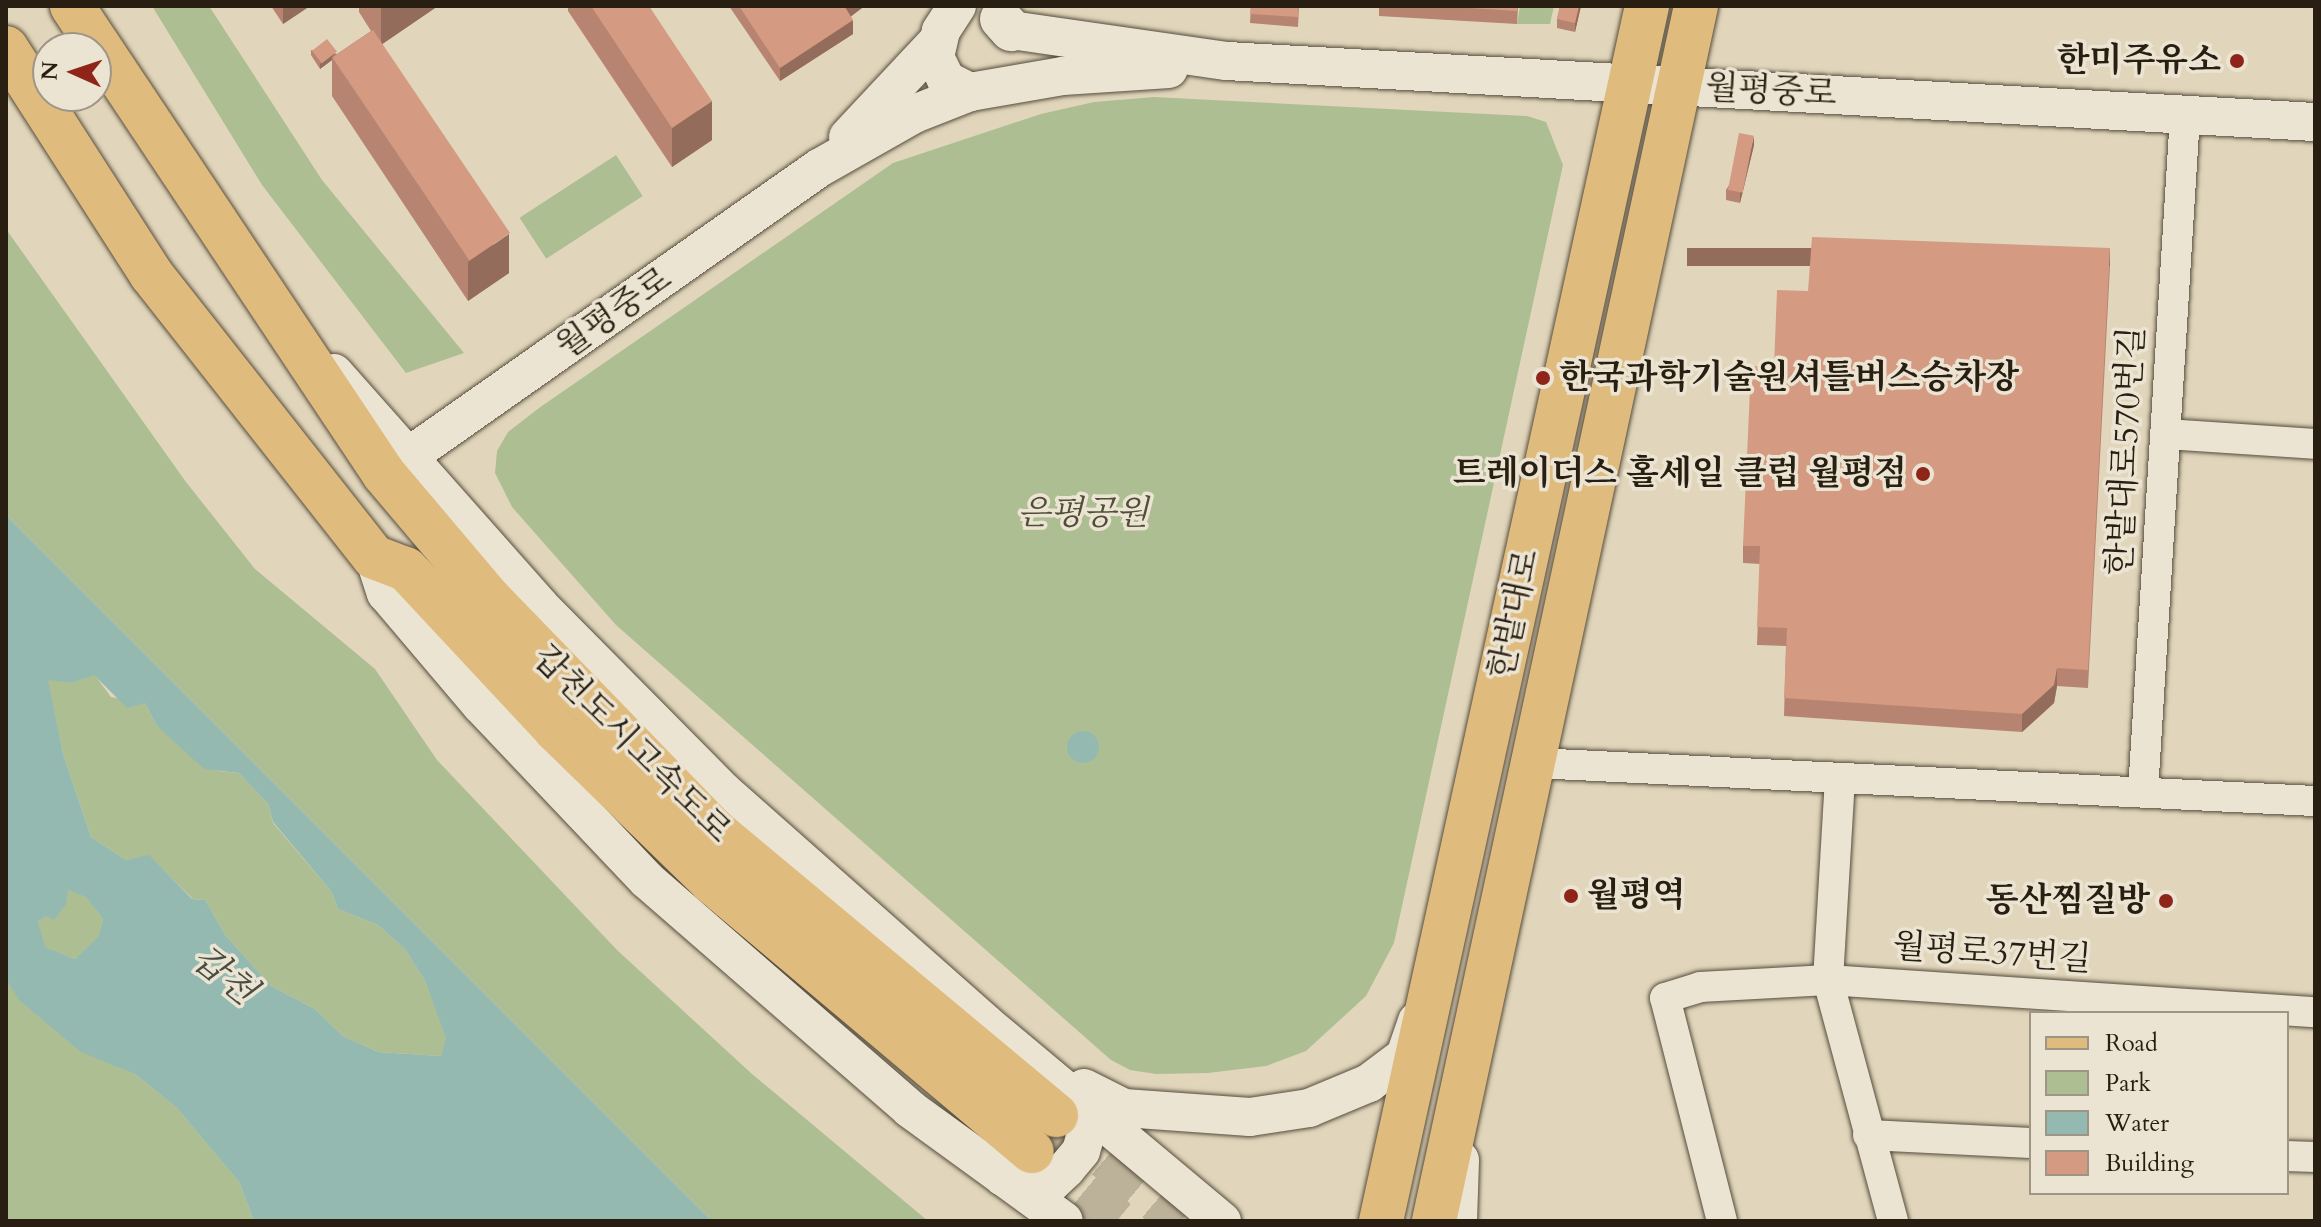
<!DOCTYPE html>
<meta charset="utf-8">
<style>
body{margin:0}
#map{position:relative;width:2321px;height:1227px;overflow:hidden;background:#e1d6bb;font-family:Cardo,"Noto Serif KR",serif}
div>[style]{position:absolute}
.green>*{inset:0;background:#aebe93;transform-origin:0 0}
.water>*{inset:0;background:#94b9b1}
.round{border-radius:50%}
.primary-tunnel>*{height:44px;margin-top:-22px;transform-origin:0;background:repeating-linear-gradient(90deg,#bcb199 0 44px,transparent 0 66px)}
.roads{filter:drop-shadow(0 0 2px #564c3c) drop-shadow(0 0 2px #564c3c)}
.minor>*{height:30px;margin:-15px;padding:0 15px;transform-origin:15px;border-radius:15px;background:#ece4d3}
.tertiary>*{height:38px;margin:-19px;padding:0 19px;transform-origin:19px;border-radius:19px;background:#ece4d3}
.secondary>*{height:42px;margin:-21px;padding:0 21px;transform-origin:21px;border-radius:21px;background:#ece4d3}
.primary>*{height:44px;margin:-22px;padding:0 22px;transform-origin:22px;border-radius:22px;background:#e0bb7e}
.wall>*{inset:0;background:#b68470}
.shaded-wall>*{inset:0;background:#946c5b;transform-origin:0 0}
.building>*{inset:0;background:#d49a82;transform-origin:0 0}
.dots>*{width:22px;height:22px;translate:-50% -50%;box-sizing:border-box;border:4px solid #ece4d3;border-radius:50%}
span{translate:-50% -50%;white-space:nowrap;text-align:center;line-height:1.15;-webkit-text-stroke:7px #ece4d3;paint-order:stroke}
.poi-label{font-size:34px;color:#281e11;font-weight:700}
.right{translate:-100% -50%;text-align:right}
.left{translate:0 -50%;text-align:left}
.street-label{font-size:34px;color:#281e11}
.park-label{font-size:34px;color:#504e38;font-style:italic}
.water-label{font-size:36px;color:#484c41;font-style:italic}
.frame{position:absolute;inset:0;border:8px solid #281e11;pointer-events:none}
.legend{position:absolute;left:2029px;top:1011px;width:260px;height:184px;box-sizing:border-box;background:#ece4d3;border:2px solid #9e9585;margin:0;padding:10px 14px;list-style:none;font-size:24px;color:#281e11}
.legend li{display:flex;align-items:center;gap:16px;height:40px}
.legend b{width:40px;border:2px solid #9e9585}
.north{position:absolute;left:32px;top:32px;width:80px;height:80px;box-sizing:border-box;background:#ece4d3;border:2px solid #9e9585;border-radius:50%;rotate:273deg;font-size:22px;font-weight:700;line-height:32px;text-align:center;color:#281e11}
.north::after{content:'';display:block;margin:auto;width:28px;height:36px;background:#8f2418;clip-path:polygon(50% 0,100% 100%,50% 72%,0 100%)}
</style>
<div id="map">
<div class="green">
<div style="clip-path:polygon(152px 6px,209px 6px,322px 180px,464px 353px,406px 373px,262px 185px)"></div>
<div style="clip-path:polygon(1520px 6px,1554px 6px,1550px 24px,1517px 24px)"></div>
<div style="clip-path:polygon(1154px 97px,1527px 116px,1546px 122px,1563px 165px,1394px 943px,1366px 996px,1306px 1051px,1266px 1066px,1208px 1073px,1156px 1074px,1130px 1070px,1111px 1060px,616px 625px,512px 507px,495px 473px,497px 451px,508px 432px,539px 408px,893px 163px,1041px 114px,1094px 102px)"></div>
<div style="left:616px;top:155px;width:49px;height:115px;rotate:57deg"></div>
<div style="clip-path:polygon(6px 229px,186px 482px,255px 569px,375px 669px,437px 760px,617px 950px,752px 1074px,928px 1221px,712px 1221px,6px 515px)"></div>
<div style="clip-path:polygon(94px 674px,111px 697px,145px 703px,157px 726px,218px 771px,239px 773px,268px 804px,273px 823px,331px 891px,338px 909px,378px 925px,405px 949px,425px 981px,447px 1038px,441px 1056px,378px 1052px,343px 1036px,315px 1009px,271px 986px,226px 936px,205px 900px,193px 899px,149px 856px,126px 860px,91px 837px,63px 754px,47px 679px,72px 683px)"></div>
<div style="clip-path:polygon(68px 890px,86px 896px,103px 919px,100px 936px,75px 959px,44px 947px,38px 921px)"></div>
<div style="clip-path:polygon(6px 979px,92px 1054px,135px 1074px,177px 1108px,239px 1182px,254px 1221px,6px 1221px)"></div>
</div>
<div class="water">
<div style="clip-path:polygon(evenodd,6px 515px,712px 1221px,254px 1221px,239px 1182px,177px 1108px,135px 1074px,81px 1052px,19px 1000px,6px 979px,6px 515px,94px 675px,127px 708px,145px 703px,157px 726px,204px 769px,239px 773px,268px 804px,273px 822px,331px 891px,338px 909px,378px 925px,405px 949px,425px 981px,446px 1038px,441px 1056px,378px 1052px,343px 1036px,315px 1009px,271px 986px,226px 936px,205px 900px,192px 899px,149px 855px,126px 860px,91px 837px,63px 754px,48px 680px,72px 683px,94px 675px,6px 515px,68px 890px,86px 897px,103px 919px,99px 936px,75px 959px,45px 947px,38px 921px,46px 916px,54px 920px,66px 904px,68px 890px)"></div>
<div class="round" style="left:1067px;top:731px;width:32px;height:32px"></div>
</div>
<div class="primary-tunnel">
<div style="left:1056px;top:1115px;width:164px;rotate:40.3deg"></div>
<div style="left:1032px;top:1151px;width:110px;rotate:39.5deg"></div>
</div>
<div class="roads">
<div class="minor">
<div style="left:2166px;top:434px;width:149px;rotate:3.8deg"></div>
<div style="left:1535px;top:763px;width:781px;rotate:2.79deg"></div>
<div style="left:1840px;top:778px;width:202px;rotate:93.4deg"></div>
<div style="left:1828px;top:980px;width:250px;rotate:74.9deg"></div>
<div style="left:2143px;top:792px;width:678px;rotate:-86.45deg"></div>
<div style="left:1868px;top:1135px;width:163px;rotate:2.8deg"></div>
<div style="left:2287px;top:1156px;width:28px;rotate:2deg"></div>
<div style="left:1722px;top:1221px;width:230px;rotate:-104.3deg"></div>
<div style="left:1665px;top:998px;width:37px;rotate:-17deg"></div>
<div style="left:1700px;top:987px;width:128px;rotate:-3.1deg"></div>
<div style="left:1828px;top:980px;width:488px;rotate:3.8deg"></div>
</div>
<div class="tertiary">
<div style="left:957px;top:6px;width:30px;rotate:123deg"></div>
<div style="left:941px;top:31px;width:27px;rotate:103deg"></div>
<div style="left:935px;top:57px;width:25px;rotate:64deg"></div>
<div style="left:946px;top:80px;width:27px;rotate:27deg"></div>
<div style="left:970px;top:92px;width:94px;rotate:-9.8deg"></div>
<div style="left:1063px;top:76px;width:106px;rotate:-3.8deg"></div>
<div style="left:1011px;top:30px;width:218px;rotate:8.2deg"></div>
<div style="left:1227px;top:61px;width:1090px;rotate:3.21deg"></div>
<div style="left:848px;top:137px;width:129px;rotate:-46.9deg"></div>
<div style="left:334px;top:373px;width:311px;rotate:48.5deg"></div>
<div style="left:540px;top:606px;width:260px;rotate:45.3deg"></div>
<div style="left:723px;top:791px;width:350px;rotate:41.5deg"></div>
<div style="left:985px;top:1023px;width:309px;rotate:39.9deg"></div>
<div style="left:409px;top:456px;width:501px;rotate:-35.09deg"></div>
<div style="left:819px;top:168px;width:109px;rotate:-29.6deg"></div>
<div style="left:914px;top:114px;width:60px;rotate:-21.4deg"></div>
<div style="left:374px;top:557px;width:38px;rotate:72deg"></div>
<div style="left:386px;top:593px;width:147px;rotate:49.7deg"></div>
<div style="left:481px;top:705px;width:241px;rotate:46.5deg"></div>
<div style="left:647px;top:880px;width:349px;rotate:41deg"></div>
<div style="left:910px;top:1109px;width:190px;rotate:36deg"></div>
<div style="left:1084px;top:1088px;width:45px;rotate:26.6deg"></div>
<div style="left:1124px;top:1108px;width:126px;rotate:4.1deg"></div>
<div style="left:1250px;top:1117px;width:60px;rotate:-8.7deg"></div>
<div style="left:1309px;top:1108px;width:65px;rotate:-22.6deg"></div>
<div style="left:1369px;top:1083px;width:45px;rotate:-36.9deg"></div>
<div style="left:1405px;top:1056px;width:37px;rotate:-71deg"></div>
<div style="left:1003px;top:1177px;width:28px;rotate:19deg"></div>
<div style="left:1029px;top:1186px;width:21px;rotate:-5deg"></div>
<div style="left:1050px;top:1184px;width:22px;rotate:-43deg"></div>
<div style="left:1066px;top:1169px;width:23px;rotate:-50deg"></div>
<div style="left:1081px;top:1151px;width:25px;rotate:-74deg"></div>
<div style="left:1088px;top:1127px;width:31px;rotate:-112deg"></div>
<div style="left:1458px;top:1221px;width:61px;rotate:-88.1deg"></div>
</div>
<div class="secondary">
<div style="left:1001px;top:19px;width:15px;rotate:48deg"></div>
</div>
<div class="primary">
<div style="left:72px;top:6px;width:562px;rotate:56.31deg"></div>
<div style="left:384px;top:474px;width:161px;rotate:49.8deg"></div>
<div style="left:488px;top:597px;width:326px;rotate:45.9deg"></div>
<div style="left:715px;top:831px;width:444px;rotate:39.8deg"></div>
<div style="left:6px;top:48px;width:269px;rotate:57.3deg"></div>
<div style="left:151px;top:274px;width:360px;rotate:51.8deg"></div>
<div style="left:374px;top:557px;width:34px;rotate:21deg"></div>
<div style="left:406px;top:569px;width:220px;rotate:47deg"></div>
<div style="left:556px;top:730px;width:218px;rotate:44.3deg"></div>
<div style="left:712px;top:882px;width:418px;rotate:40.1deg"></div>
<div style="left:1381px;top:1221px;width:1244px;rotate:-77.65deg"></div>
<div style="left:1434px;top:1221px;width:1243px;rotate:-77.83deg"></div>
</div>
</div>
<div class="wall">
<div style="clip-path:polygon(271px 6px,310px 6px,283px 24px)"></div>
<div style="clip-path:polygon(359px 6px,438px 6px,382px 44px,509px 273px,468px 301px,332px 96px,332px 60px,320px 69px,311px 55px,311px 50px,337px 54px,371px 31px,359px 12px)"></div>
<div style="clip-path:polygon(568px 6px,649px 6px,712px 140px,672px 167px,568px 11px)"></div>
<div style="clip-path:polygon(729px 6px,862px 6px,862px 8px,851px 16px,853px 34px,780px 81px)"></div>
<div style="clip-path:polygon(1251px 6px,1299px 6px,1298px 27px,1250px 23px)"></div>
<div style="clip-path:polygon(1379px 6px,1518px 6px,1517px 24px,1379px 16px)"></div>
<div style="clip-path:polygon(1560px 6px,1581px 6px,1575px 32px,1557px 28px,1557px 19px)"></div>
<div style="clip-path:polygon(1754px 145px,1740px 203px,1726px 200px,1726px 190px)"></div>
<div style="clip-path:polygon(2110px 266px,2088px 688px,2057px 686px,2054px 703px,2022px 732px,1784px 716px,1786px 646px,1757px 645px,1760px 564px,1743px 563px,1743px 546px,1774px 367px,1808px 291px)"></div>
</div>
<div class="shaded-wall">
<div style="clip-path:polygon(283px 6px,310px 6px,283px 24px)"></div>
<div style="clip-path:polygon(381px 6px,438px 6px,381px 45px)"></div>
<div style="clip-path:polygon(846px 6px,862px 6px,862px 8px,845px 21px,845px 7px)"></div>
<div style="clip-path:polygon(1579px 6px,1581px 6px,1575px 32px,1575px 23px)"></div>
<div style="clip-path:polygon(853px 20px,853px 34px,780px 81px,780px 68px)"></div>
<div style="clip-path:polygon(337px 52px,332px 57px,332px 60px,320px 69px,320px 64px)"></div>
<div style="clip-path:polygon(712px 101px,712px 140px,672px 167px,672px 128px)"></div>
<div style="clip-path:polygon(1754px 136px,1754px 145px,1740px 203px,1740px 194px)"></div>
<div style="clip-path:polygon(509px 234px,509px 273px,468px 301px,468px 262px)"></div>
<div style="left:2110px;top:248px;width:18px;height:423px;rotate:90deg"></div>
<div style="clip-path:polygon(2057px 668px,2057px 686px,2054px 703px,2022px 732px,2022px 714px)"></div>
</div>
<div class="building">
<div style="clip-path:polygon(591px 6px,649px 6px,712px 101px,672px 128px)"></div>
<div style="clip-path:polygon(739px 6px,846px 6px,845px 7px,853px 20px,780px 68px)"></div>
<div style="clip-path:polygon(1251px 6px,1298px 6px,1298px 17px,1250px 14px)"></div>
<div style="clip-path:polygon(1438px 6px,1517px 6px,1517px 11px)"></div>
<div style="clip-path:polygon(1560px 6px,1579px 6px,1575px 23px,1557px 19px)"></div>
<div style="left:373px;top:30px;width:245px;height:49px;rotate:56deg"></div>
<div style="left:327px;top:39px;width:16px;height:19px;rotate:52deg"></div>
<div style="left:1739px;top:133px;width:15px;height:58px;rotate:11deg"></div>
<div style="clip-path:polygon(1812px 237px,2110px 248px,2088px 670px,2057px 668px,2054px 685px,2022px 714px,1784px 698px,1787px 628px,1757px 627px,1760px 546px,1743px 546px,1751px 366px,1774px 367px,1777px 290px,1808px 291px)"></div>
</div>
<div class="dots">
<div style="left:2237px;top:61px;background:#8f2418"></div>
<div style="left:1543px;top:378px;background:#8f2418"></div>
<div style="left:1923px;top:474px;background:#8f2418"></div>
<div style="left:1571px;top:896px;background:#8f2418"></div>
<div style="left:2166px;top:901px;background:#8f2418"></div>
</div>
<div class="poi-label">
<span class="right" style="left:2221px;top:61px">한미주유소</span>
<span class="left" style="left:1559px;top:378px">한국과학기술원셔틀버스승차장</span>
<span class="right" style="left:1907px;top:474px">트레이더스 홀세일 클럽 월평점</span>
<span class="left" style="left:1587px;top:896px">월평역</span>
<span class="right" style="left:2150px;top:901px">동산찜질방</span>
</div>
<div class="street-label">
<span style="left:1771px;top:91px;rotate:3deg">월평중로</span>
<span style="left:614px;top:313px;rotate:-35deg">월평중로</span>
<span style="left:2126px;top:451px;rotate:-87deg">한밭대로570번길</span>
<span style="left:1514px;top:614px;rotate:-78deg">한밭대로</span>
<span style="left:632px;top:744px;rotate:45deg">갑천도시고속도로</span>
<span style="left:1992px;top:953px;rotate:4deg">월평로37번길</span>
</div>
<div class="park-label">
<span style="left:1083px;top:514px">은평공원</span>
</div>
<div class="water-label">
<span style="left:224px;top:975px;rotate:39deg">갑천</span>
</div>
<div class="frame"></div>
<ul class="legend">
<li><b style="height:10px;background:#e0bb7e"></b>Road</li>
<li><b style="height:22px;background:#aebe93"></b>Park</li>
<li><b style="height:22px;background:#94b9b1"></b>Water</li>
<li><b style="height:22px;background:#d49a82"></b>Building</li>
</ul>
<div class="north">N</div>
</div>
